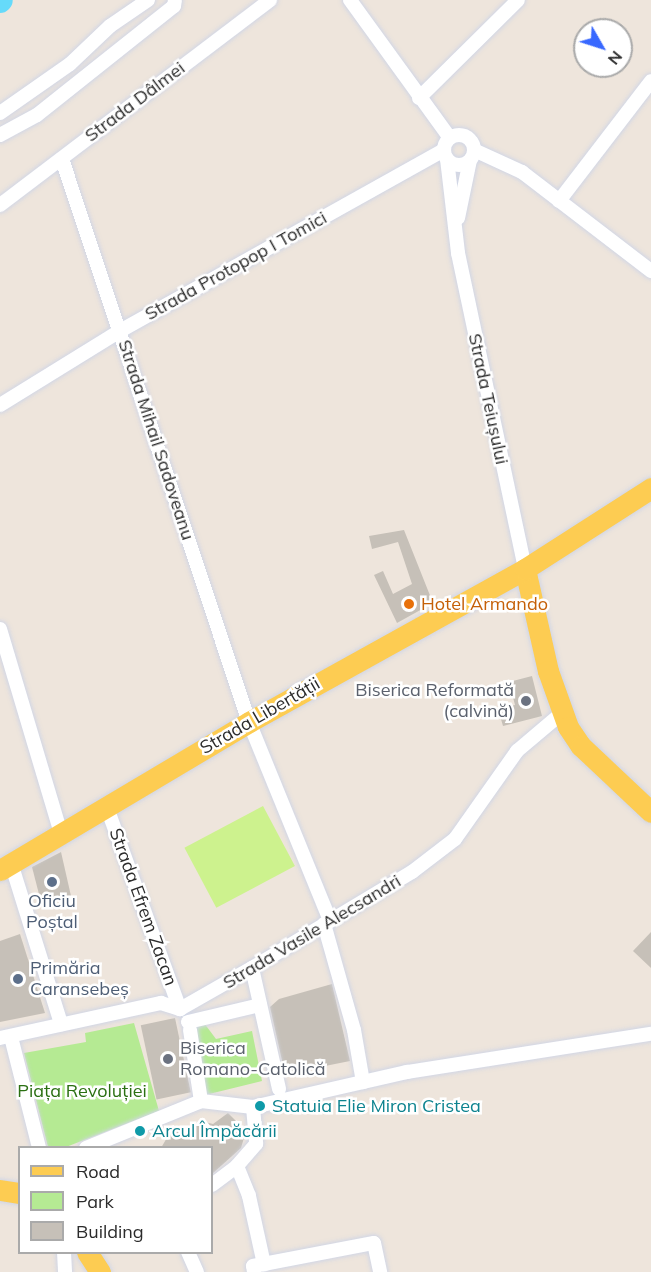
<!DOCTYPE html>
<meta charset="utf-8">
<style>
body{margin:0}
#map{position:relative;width:651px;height:1272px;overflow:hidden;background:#eee5dc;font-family:Mulish,sans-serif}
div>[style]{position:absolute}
.green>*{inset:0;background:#b5ea93}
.pitch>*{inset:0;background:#cdf28e;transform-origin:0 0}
.river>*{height:24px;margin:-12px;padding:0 12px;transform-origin:12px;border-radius:12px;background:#66dafa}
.building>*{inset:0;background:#c6c0b8;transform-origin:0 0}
.roads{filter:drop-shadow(0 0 2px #d1d6e5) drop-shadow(0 0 2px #d1d6e5)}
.street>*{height:14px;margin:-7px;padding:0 7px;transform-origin:7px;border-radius:7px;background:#fff}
.street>.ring{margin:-7px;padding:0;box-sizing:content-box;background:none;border:14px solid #fff;border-radius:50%}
.primary>*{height:21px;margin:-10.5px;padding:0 10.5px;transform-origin:10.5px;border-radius:10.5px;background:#fdcc52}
.dots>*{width:16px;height:16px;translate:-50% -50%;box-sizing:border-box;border:3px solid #fff;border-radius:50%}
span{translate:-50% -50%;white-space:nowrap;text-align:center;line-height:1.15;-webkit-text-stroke:5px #fff;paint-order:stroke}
.street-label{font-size:18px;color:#2b2b2b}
.food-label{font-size:18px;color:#c56008}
.left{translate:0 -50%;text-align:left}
.worship-label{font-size:18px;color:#5b616d}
.right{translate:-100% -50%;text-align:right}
.service-label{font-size:18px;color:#4e5e75}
.park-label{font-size:18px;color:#2b7013}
.culture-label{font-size:18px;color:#0d838f}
.legend{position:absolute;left:18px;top:1146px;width:195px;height:108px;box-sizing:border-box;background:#fff;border:2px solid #aaa;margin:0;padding:8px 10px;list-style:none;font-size:18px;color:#2b2b2b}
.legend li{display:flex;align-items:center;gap:12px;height:30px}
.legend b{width:30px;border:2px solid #aaa}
.north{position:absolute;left:573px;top:18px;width:60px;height:60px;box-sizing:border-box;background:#fff;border:2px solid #aaa;border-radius:50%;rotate:129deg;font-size:16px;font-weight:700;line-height:24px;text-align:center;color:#2b2b2b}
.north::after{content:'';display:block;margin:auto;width:21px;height:27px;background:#3868ff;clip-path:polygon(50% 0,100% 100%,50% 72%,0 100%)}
</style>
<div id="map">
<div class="green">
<div style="clip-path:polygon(134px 1023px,159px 1111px,66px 1147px,48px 1147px,24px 1053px,86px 1042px,85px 1033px)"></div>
<div style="clip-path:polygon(204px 1023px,216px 1039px,252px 1031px,262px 1081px,205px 1095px,192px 1026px)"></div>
</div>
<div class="pitch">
<div style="left:263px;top:806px;width:68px;height:89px;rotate:62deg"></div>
</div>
<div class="river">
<div style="left:0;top:1px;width:1px;rotate:-45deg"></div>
</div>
<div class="building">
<div style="clip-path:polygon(404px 530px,433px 603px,397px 623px,374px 575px,383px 571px,393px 594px,412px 584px,398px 542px,372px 549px,369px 536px)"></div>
<div style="clip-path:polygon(532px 676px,542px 716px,503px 726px,498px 709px,515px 705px,509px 682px)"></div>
<div style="clip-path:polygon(61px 852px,71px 896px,41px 902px,32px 867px)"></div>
<div style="clip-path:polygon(651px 932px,651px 968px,633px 951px)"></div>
<div style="clip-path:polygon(20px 934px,45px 1013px,0 1022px,0 941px)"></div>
<div style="clip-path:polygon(332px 984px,350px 1061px,285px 1074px,270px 1007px,279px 999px)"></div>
<div style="left:175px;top:1018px;width:76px;height:35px;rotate:78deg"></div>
<div style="clip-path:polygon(228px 1113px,246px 1131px,241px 1148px,212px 1174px,212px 1148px,161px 1148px,172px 1129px,191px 1128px,201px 1121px,213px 1124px)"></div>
</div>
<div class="roads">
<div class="street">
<div style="left:350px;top:0;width:170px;rotate:54.1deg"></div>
<div style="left:419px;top:98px;width:139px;rotate:-44.7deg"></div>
<div style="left:0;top:113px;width:85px;rotate:-35deg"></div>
<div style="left:70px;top:64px;width:55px;rotate:-43.5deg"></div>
<div style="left:110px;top:26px;width:46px;rotate:-34.4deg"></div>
<div style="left:0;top:135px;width:42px;rotate:-28.4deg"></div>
<div style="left:37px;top:115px;width:175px;rotate:-38.5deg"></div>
<div style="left:174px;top:6px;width:6px;rotate:-81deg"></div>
<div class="ring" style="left:444px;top:135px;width:16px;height:16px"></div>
<div style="left:474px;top:150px;width:53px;rotate:24.6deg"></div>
<div style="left:522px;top:172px;width:163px;rotate:37.5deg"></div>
<div style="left:62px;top:159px;width:593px;rotate:71.63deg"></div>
<div style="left:249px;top:722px;width:214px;rotate:67.8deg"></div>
<div style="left:447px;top:159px;width:95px;rotate:83.3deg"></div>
<div style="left:458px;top:253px;width:323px;rotate:78deg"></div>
<div style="left:559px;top:201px;width:151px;rotate:-52.5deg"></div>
<div style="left:0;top:205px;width:339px;rotate:-37.2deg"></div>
<div style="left:458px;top:218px;width:59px;rotate:-78.3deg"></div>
<div style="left:0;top:405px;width:141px;rotate:-31.7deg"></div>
<div style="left:120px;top:331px;width:371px;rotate:-29.2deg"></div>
<div style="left:0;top:629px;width:213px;rotate:73.4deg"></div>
<div style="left:106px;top:805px;width:217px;rotate:70.1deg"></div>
<div style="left:11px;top:863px;width:169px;rotate:72.7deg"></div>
<div style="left:324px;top:924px;width:110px;rotate:74.2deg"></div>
<div style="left:354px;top:1030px;width:53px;rotate:80.2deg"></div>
<div style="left:252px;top:968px;width:124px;rotate:77.4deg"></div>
<div style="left:188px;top:1022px;width:74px;rotate:-13.3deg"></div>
<div style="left:190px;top:1030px;width:72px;rotate:81.2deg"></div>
<div style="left:11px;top:1037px;width:114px;rotate:75.8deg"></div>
<div style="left:0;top:1038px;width:165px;rotate:-12.3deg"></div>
<div style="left:161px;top:1003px;width:20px;rotate:18deg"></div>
<div style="left:180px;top:1009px;width:83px;rotate:-29.7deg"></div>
<div style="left:252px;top:968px;width:187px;rotate:-31deg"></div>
<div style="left:412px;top:872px;width:54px;rotate:-37.5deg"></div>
<div style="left:455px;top:839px;width:108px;rotate:-54.8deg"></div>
<div style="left:517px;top:751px;width:59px;rotate:-40.2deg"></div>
<div style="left:253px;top:1107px;width:37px;rotate:85deg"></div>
<div style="left:256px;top:1144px;width:29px;rotate:131deg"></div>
<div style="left:237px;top:1166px;width:32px;rotate:68deg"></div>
<div style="left:249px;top:1196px;width:70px;rotate:77.6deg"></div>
<div style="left:86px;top:1148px;width:124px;rotate:-22.2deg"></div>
<div style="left:201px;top:1101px;width:52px;rotate:6.6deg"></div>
<div style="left:253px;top:1107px;width:158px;rotate:-12.8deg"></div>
<div style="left:407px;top:1072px;width:247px;rotate:-8.9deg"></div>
<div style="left:212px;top:1185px;width:31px;rotate:-37deg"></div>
<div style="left:64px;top:1252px;width:20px;rotate:87deg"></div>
<div style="left:188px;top:1252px;width:22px;rotate:66deg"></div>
<div style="left:254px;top:1272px;width:6px;rotate:-99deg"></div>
<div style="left:253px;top:1266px;width:123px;rotate:-10.8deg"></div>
<div style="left:374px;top:1243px;width:30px;rotate:78deg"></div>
</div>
<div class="primary">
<div style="left:525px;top:569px;width:105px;rotate:77.3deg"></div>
<div style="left:548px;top:671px;width:59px;rotate:70.3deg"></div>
<div style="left:568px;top:727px;width:23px;rotate:56deg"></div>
<div style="left:581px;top:746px;width:96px;rotate:43.3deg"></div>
<div style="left:0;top:870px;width:290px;rotate:-30.7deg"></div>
<div style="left:249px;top:722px;width:316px;rotate:-29deg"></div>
<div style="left:525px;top:569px;width:150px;rotate:-32.7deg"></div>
<div style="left:0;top:1190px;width:20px;rotate:9deg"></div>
<div style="left:87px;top:1252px;width:24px;rotate:57deg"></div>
</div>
</div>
<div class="dots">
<div style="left:409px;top:604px;background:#e8710a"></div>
<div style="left:526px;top:701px;background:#6b7280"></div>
<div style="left:52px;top:882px;background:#5c6f8a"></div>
<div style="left:18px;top:979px;background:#5c6f8a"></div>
<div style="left:168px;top:1059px;background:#6b7280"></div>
<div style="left:260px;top:1106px;background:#0f9aa8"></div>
<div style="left:140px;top:1131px;background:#0f9aa8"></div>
</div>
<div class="street-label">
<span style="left:135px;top:102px;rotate:-37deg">Strada Dâlmei</span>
<span style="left:236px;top:266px;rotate:-29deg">Strada Protopop I Tomici</span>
<span style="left:488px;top:399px;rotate:78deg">Strada Teiușului</span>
<span style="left:156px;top:440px;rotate:72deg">Strada Mihail Sadoveanu</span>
<span style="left:260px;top:716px;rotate:-30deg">Strada Libertății</span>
<span style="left:143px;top:907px;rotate:70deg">Strada Efrem Zacan</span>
<span style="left:312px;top:932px;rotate:-31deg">Strada Vasile Alecsandri</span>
</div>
<div class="food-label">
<span class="left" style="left:421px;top:604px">Hotel Armando</span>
</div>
<div class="worship-label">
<span class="right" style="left:514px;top:701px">Biserica Reformată<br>(calvină)</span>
<span class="left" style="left:180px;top:1059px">Biserica<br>Romano-Catolică</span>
</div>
<div class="service-label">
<span style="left:52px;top:912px">Oficiu<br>Poștal</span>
<span class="left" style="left:30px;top:979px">Primăria<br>Caransebeș</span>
</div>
<div class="park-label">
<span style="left:82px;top:1091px">Piața Revoluției</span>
</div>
<div class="culture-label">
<span class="left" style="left:272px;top:1106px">Statuia Elie Miron Cristea</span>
<span class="left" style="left:152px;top:1131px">Arcul Împăcării</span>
</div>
<ul class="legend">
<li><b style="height:8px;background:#fdcc52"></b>Road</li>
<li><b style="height:16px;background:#b5ea93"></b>Park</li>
<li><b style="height:16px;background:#c6c0b8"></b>Building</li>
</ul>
<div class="north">N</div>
</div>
